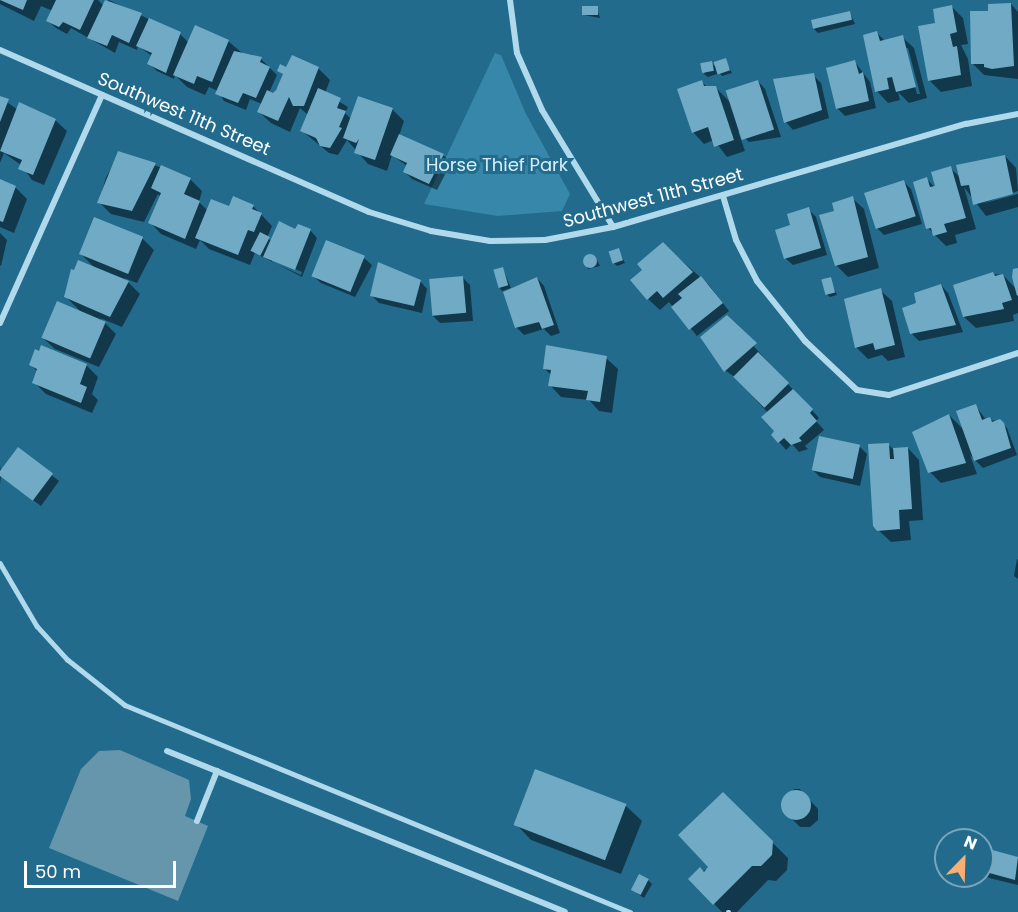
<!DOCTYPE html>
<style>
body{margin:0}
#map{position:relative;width:1018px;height:912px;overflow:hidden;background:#226b8d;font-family:Poppins,sans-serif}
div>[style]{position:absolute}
.green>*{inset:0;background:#3687aa}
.water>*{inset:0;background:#6596ac}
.shadow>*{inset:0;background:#0007}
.building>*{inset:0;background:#70aac4;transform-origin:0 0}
.round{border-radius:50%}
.service>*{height:4.5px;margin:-2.25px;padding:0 2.25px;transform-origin:2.25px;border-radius:2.25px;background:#b0daeb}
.minor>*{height:6px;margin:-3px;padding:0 3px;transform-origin:3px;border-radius:3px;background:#b0daeb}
span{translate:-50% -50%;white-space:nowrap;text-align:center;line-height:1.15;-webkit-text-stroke:6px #226b8d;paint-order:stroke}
.street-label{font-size:18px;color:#fff}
.park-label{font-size:18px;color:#d5eef8}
.north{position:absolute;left:934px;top:828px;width:60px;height:60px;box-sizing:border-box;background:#226b8d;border:2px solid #7aa6bb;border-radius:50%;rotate:23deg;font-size:16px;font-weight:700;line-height:24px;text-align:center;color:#fff}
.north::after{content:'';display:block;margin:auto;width:21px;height:27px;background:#f8b072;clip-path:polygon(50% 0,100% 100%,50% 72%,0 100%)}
.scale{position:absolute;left:24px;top:861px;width:152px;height:27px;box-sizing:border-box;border:3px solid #fff;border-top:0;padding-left:8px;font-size:18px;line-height:21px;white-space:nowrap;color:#fff;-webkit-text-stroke:4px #226b8d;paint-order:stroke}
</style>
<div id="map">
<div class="green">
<div style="clip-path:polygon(495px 53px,501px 55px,526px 114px,570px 194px,562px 211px,498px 216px,424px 204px)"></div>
</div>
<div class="water">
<div style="clip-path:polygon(120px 750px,189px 780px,191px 799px,185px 816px,208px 826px,178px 901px,49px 848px,81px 769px,99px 751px)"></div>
</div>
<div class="shadow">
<div style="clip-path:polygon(0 0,98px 0,104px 6px,109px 0,180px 34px,189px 43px,228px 41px,248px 58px,250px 54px,261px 59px,277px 75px,269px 93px,273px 95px,284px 75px,279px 71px,318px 68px,330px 80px,325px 93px,348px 107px,345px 113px,351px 119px,392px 109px,404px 121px,399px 136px,443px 155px,451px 163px,437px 190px,412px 179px,405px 172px,407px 166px,392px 155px,387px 171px,368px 164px,347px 140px,338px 155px,329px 153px,301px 130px,308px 115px,300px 108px,290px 132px,271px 123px,259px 112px,262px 104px,250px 99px,246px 110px,224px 101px,218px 91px,209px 87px,205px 95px,187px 87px,175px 75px,174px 79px,157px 71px,149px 64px,152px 56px,138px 46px,137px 50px,119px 42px,115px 53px,71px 28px,67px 34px,56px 28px,48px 21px,53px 11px,41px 6px,34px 21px,0 4px)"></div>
<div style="clip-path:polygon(1011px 4px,1018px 12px,1018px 79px,984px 75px,972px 63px)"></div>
<div style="clip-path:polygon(952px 7px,963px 18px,968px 44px,961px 45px,968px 59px,972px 86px,941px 92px,929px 80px,937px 24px)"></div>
<div style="clip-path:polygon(597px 8px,600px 18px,584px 15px)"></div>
<div style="clip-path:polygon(850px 13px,855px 24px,818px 33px,814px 29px)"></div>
<div style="clip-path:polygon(evenodd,877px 33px,885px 41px,902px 37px,914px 48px,927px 98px,909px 103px,898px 92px,900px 100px,888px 103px,877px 91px,877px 33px,905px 48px,908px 48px,920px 94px,917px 94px,905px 48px)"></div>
<div style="clip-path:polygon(725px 59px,732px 73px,722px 76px,716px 69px,717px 74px,708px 77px,704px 74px,711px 63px,718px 69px)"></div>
<div style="clip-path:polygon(855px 62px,870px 82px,876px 108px,845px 116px,837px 108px)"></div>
<div style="clip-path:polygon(813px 75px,821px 83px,829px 118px,793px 130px,786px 122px)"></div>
<div style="clip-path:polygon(758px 81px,765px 89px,781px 137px,749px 142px,738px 131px,745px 151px,727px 157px,714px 140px,704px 144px,693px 132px,702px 82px,708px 88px,716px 88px,731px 103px)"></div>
<div style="clip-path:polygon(0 97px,18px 110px,55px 120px,67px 131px,44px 185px,32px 180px,21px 165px,4px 153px,0 163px)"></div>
<div style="clip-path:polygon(evenodd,121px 152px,190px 179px,202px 191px,199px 202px,208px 211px,253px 206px,272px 226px,267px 238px,272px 241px,296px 230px,310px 230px,317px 238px,302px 277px,255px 253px,250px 265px,209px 249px,200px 240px,196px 249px,161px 234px,150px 222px,161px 197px,158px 194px,144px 222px,111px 214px,99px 202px,106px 177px,121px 152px,272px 259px,302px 272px,301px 275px,272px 262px,272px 259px)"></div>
<div style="clip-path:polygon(1005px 156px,1016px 168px,1018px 191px,981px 204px,1018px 194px,1018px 207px,986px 216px,964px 187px,976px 229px,955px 235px,957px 243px,946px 246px,928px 228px,927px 179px,937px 190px,950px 168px,961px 178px)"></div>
<div style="clip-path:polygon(0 181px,15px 187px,27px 199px,14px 233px,0 227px)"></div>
<div style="clip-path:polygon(904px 182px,911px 189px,922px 224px,884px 235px,877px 228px,867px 196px)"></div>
<div style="clip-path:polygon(852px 198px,864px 209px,879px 268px,848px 277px,836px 265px,836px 212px)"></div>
<div style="clip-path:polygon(808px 209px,816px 217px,827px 255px,793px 265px,785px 258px,792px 226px)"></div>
<div style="clip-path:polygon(95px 219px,143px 239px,154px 250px,137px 283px,124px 278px,140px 294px,122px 327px,100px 318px,116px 334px,99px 367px,55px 349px,43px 338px,82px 313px,66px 297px,96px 269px,81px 254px)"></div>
<div style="clip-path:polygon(0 233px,7px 240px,1px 266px,0 265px)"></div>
<div style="clip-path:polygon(327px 242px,364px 258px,372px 265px,355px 297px,321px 283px,313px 276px)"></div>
<div style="clip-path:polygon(663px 244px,709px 285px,729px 311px,697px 336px,669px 302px,660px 310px,648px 299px,645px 270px)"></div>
<div style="clip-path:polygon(618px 249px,625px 263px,617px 266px,613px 262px)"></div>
<div style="clip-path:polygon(595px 256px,600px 266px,588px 269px,583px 260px)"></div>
<div style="clip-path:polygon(503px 269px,511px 288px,502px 291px,499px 287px)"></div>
<div style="clip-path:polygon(1018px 270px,1018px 313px,1013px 315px,1014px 321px,976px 328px,964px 317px,993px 274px,1003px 275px,1017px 290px)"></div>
<div style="clip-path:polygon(463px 278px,470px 285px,473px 321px,440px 323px,433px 316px)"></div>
<div style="clip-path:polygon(537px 278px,544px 286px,560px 333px,551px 336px,544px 329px,524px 335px,516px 327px)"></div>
<div style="clip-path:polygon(830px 279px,837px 295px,830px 297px,826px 294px)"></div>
<div style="clip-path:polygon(420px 281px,427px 289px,422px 313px,379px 303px,372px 296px)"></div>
<div style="clip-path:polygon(941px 285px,948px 293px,963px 332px,919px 341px,912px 334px,918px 304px)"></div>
<div style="clip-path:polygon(880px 290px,892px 301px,905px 357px,888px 361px,882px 355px,868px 359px,856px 347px)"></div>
<div style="clip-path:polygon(727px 317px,819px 418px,816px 421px,824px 430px,805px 446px,808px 449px,799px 452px,792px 444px,786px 450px,773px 435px,776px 431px,768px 413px,735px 377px,726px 371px,702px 337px)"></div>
<div style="clip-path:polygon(42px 347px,87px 366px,98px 377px,92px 394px,98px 400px,92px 413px,46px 394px,34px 382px,38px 372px,31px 365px)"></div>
<div style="clip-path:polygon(606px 358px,618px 369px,612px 413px,599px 411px,589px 400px,561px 397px,550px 385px,551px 375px,545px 369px)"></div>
<div style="clip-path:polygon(976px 406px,986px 420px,1000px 421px,1007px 428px,1017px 455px,983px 468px,970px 455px,977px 474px,941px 483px,930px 472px,949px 415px,965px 431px)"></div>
<div style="clip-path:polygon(888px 444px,893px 449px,908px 448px,919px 460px,923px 520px,909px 521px,911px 540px,891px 542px,874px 526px)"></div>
<div style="clip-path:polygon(860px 447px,867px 454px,860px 486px,820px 477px,812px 469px)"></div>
<div style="clip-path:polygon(18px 449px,59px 481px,41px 506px,1px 476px,0 485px,0 465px,1px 472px)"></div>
<div style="clip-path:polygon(1017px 559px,1018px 560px,1018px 579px,1014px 576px)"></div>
<div style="clip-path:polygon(794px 789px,800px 789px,818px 809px,818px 820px,810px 827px,800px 827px,784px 811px,784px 800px)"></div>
<div style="clip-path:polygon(723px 794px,788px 858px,787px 870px,776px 881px,768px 880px,737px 912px,722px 912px,690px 879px,710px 867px)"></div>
<div style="clip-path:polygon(626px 806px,642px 821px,621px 874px,531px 840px,516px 824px)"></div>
<div style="clip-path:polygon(987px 850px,1018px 859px,1018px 885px,989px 878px,982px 871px)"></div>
<div style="clip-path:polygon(648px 880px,652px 884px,644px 898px,632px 890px)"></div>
</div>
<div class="building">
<div style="clip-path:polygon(0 0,27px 0,23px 10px)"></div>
<div style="clip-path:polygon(56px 0,94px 0,80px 30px,63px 22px,59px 27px,46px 21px)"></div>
<div style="clip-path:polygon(105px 0,142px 13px,129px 43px,112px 35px,107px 46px,87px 38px)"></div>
<div style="clip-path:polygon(1011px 3px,1014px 66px,992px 69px,984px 67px,984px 64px,971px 64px,970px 11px,988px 11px,988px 4px)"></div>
<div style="clip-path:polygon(952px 5px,957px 32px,950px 34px,953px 47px,957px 46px,961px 75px,928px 81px,918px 26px,935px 23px,933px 9px)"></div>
<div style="left:598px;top:6px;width:9px;height:16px;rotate:90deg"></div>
<div style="left:850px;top:11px;width:9px;height:40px;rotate:77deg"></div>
<div style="clip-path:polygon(149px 18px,181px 32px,166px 73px,147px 64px,152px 53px,136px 46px)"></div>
<div style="clip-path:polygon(195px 25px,229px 40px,212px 82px,197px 76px,194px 84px,173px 75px)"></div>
<div style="clip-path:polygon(877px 31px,880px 41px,903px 35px,916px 87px,896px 92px,892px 77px,887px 78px,889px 89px,875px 92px,863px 35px)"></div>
<div style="clip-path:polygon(234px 51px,262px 57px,260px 62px,270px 67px,256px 98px,243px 93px,238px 103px,215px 94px)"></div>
<div style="clip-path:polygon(292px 55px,319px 67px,304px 106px,293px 106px,289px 97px,278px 121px,257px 112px,267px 90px,273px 93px,276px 90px,283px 74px,277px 71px,280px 64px,286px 67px)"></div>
<div style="left:726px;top:58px;width:13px;height:13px;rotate:72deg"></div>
<div style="clip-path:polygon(855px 60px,859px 74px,863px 72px,869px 101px,836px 109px,826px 68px)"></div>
<div style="left:712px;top:61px;width:10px;height:12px;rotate:79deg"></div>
<div style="clip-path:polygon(814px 73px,822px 110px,784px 123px,773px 79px)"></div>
<div style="clip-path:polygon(702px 80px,704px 86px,716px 86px,734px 140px,714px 147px,708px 127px,692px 133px,677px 89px)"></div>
<div style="left:758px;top:80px;width:52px;height:34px;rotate:72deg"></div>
<div style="clip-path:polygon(318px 88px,341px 98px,337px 108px,346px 111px,339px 127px,342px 128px,330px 148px,320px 146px,316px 138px,300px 131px)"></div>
<div style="clip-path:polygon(0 96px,9px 99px,0 122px)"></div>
<div style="clip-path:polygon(358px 96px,393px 108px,375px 160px,354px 153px,359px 139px,356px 143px,343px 138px)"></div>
<div style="clip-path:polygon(19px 102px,56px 119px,33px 175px,18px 169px,22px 160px,0 151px)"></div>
<div style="clip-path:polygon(399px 134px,444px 154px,429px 184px,403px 172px,407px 163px,390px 155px)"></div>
<div style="clip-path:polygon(118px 151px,156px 163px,132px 211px,97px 203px)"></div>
<div style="clip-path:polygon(1005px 155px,1013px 194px,973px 205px,969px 185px,961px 186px,956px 165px)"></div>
<div style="clip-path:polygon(161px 165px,191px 178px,184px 194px,200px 201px,185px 239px,148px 223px,161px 193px,151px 188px)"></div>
<div style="clip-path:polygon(951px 166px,966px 218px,944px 224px,947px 232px,933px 236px,931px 228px,926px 229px,913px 182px,927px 177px,930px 187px,935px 186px,931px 172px)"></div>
<div style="clip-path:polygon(0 179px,16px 186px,3px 222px,0 221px)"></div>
<div style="left:904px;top:180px;width:38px;height:42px;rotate:72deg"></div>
<div style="clip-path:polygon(233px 196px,254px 205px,252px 209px,262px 213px,254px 232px,248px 230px,238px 255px,195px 238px,211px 199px,229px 206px)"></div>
<div style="clip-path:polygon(853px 196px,868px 257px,835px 266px,819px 215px,834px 211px,832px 203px)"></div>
<div style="clip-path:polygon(809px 207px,821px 248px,784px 259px,775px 230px,790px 225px,787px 214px)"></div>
<div style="left:94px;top:217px;width:53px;height:40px;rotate:22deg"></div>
<div style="clip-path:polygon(279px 221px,295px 229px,298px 224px,311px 229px,295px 270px,263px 257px)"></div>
<div style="left:260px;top:232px;width:11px;height:21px;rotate:27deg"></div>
<div style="left:326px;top:240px;width:42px;height:39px;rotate:22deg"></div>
<div style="clip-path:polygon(663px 242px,693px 272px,663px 298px,657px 291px,647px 300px,630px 280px,642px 270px,637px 264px)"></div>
<div style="left:619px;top:248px;width:13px;height:11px;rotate:72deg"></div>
<div class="round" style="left:583px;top:254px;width:14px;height:14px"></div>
<div style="clip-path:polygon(78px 260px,129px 281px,110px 317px,64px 297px,71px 269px,74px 270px)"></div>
<div style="clip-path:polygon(378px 262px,421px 280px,414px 306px,370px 296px)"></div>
<div style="left:503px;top:267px;width:19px;height:10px;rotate:74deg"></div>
<div style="clip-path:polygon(1018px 268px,1018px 295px,1017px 296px,1012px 277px,1013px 269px)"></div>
<div style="clip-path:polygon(993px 272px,995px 276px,1003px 274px,1012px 300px,1002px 303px,1004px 309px,963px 317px,953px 285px)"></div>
<div style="left:463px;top:276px;width:37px;height:34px;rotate:85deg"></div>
<div style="clip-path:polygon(701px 276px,723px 303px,689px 330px,671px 307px,682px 298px,678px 294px)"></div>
<div style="clip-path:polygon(537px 277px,554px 325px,542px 329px,539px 322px,515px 328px,503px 292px)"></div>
<div style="left:831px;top:277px;width:16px;height:10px;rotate:75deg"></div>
<div style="clip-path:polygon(941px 284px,956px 325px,910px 334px,902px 308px,916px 303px,914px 293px)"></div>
<div style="clip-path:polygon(881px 288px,895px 345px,875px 350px,873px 343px,855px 348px,844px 299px)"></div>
<div style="left:57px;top:301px;width:53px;height:40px;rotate:23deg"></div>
<div style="clip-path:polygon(727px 315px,757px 343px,724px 372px,700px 337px)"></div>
<div style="clip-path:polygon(41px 345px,87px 364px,80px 384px,87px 387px,81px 403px,32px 383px,37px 369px,29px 365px,35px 349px,39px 351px)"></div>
<div style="clip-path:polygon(546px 345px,607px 356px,600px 402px,586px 400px,588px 391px,548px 386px,551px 370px,543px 369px)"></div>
<div style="left:758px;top:352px;width:44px;height:35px;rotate:45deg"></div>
<div style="clip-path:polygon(793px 389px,813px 409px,810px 413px,817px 421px,799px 438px,802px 441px,791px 445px,784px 438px,778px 443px,771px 435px,774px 431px,761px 417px)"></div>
<div style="clip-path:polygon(976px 404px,982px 420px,990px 417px,992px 422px,1000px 419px,1004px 423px,1011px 448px,974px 461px,956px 411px)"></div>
<div style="clip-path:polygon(949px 414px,966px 463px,928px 473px,912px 432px)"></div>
<div style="left:819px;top:436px;width:42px;height:35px;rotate:12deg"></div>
<div style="clip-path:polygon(889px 443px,890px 459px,894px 459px,893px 448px,908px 447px,912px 509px,899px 510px,900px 529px,877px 531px,873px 526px,868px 444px)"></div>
<div style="left:18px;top:447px;width:44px;height:34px;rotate:37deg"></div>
<div style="left:535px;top:769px;width:98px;height:60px;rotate:21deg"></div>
<div class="round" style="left:781px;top:790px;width:30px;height:30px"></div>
<div style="clip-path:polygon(723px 792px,773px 841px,772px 855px,761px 866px,752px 866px,713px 905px,688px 879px,700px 867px,704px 872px,708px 867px,678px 835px)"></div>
<div style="clip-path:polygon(985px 848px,1018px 857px,1015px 880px,982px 871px)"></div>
<div style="left:639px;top:874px;width:11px;height:18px;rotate:27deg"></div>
</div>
<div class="service">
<div style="left:0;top:563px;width:73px;rotate:59.6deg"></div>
<div style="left:37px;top:626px;width:45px;rotate:47.7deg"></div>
<div style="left:67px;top:659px;width:74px;rotate:38.4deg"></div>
<div style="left:125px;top:705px;width:546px;rotate:22.29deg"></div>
<div style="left:728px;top:912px;width:1px"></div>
</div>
<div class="minor">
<div style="left:510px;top:0;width:53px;rotate:82.5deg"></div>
<div style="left:517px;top:53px;width:62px;rotate:66.3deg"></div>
<div style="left:542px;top:110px;width:137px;rotate:58.7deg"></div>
<div style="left:0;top:50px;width:403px;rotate:23.7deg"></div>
<div style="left:369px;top:212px;width:65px;rotate:17deg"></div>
<div style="left:431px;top:231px;width:60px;rotate:9.6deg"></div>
<div style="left:490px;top:241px;width:55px;rotate:-1deg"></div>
<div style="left:545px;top:240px;width:69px;rotate:-10.8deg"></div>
<div style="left:613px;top:227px;width:368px;rotate:-16.3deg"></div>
<div style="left:966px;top:124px;width:53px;rotate:-10.9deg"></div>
<div style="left:723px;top:196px;width:46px;rotate:73.5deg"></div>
<div style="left:736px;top:240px;width:46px;rotate:62.9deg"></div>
<div style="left:757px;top:281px;width:77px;rotate:51.3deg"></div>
<div style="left:805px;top:341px;width:71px;rotate:43.3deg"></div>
<div style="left:857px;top:390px;width:32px;rotate:9deg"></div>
<div style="left:889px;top:395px;width:136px;rotate:-18deg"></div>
<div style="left:0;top:323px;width:250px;rotate:-65.9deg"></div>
<div style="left:167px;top:751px;width:429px;rotate:22deg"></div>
<div style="left:197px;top:821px;width:54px;rotate:-68.2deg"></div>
</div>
<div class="street-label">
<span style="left:184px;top:114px;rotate:23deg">Southwest 11th Street</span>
<span style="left:653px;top:198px;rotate:-15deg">Southwest 11th Street</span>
</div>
<div class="park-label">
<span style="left:497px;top:165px">Horse Thief Park</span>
</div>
<div class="north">N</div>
<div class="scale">50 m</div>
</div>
